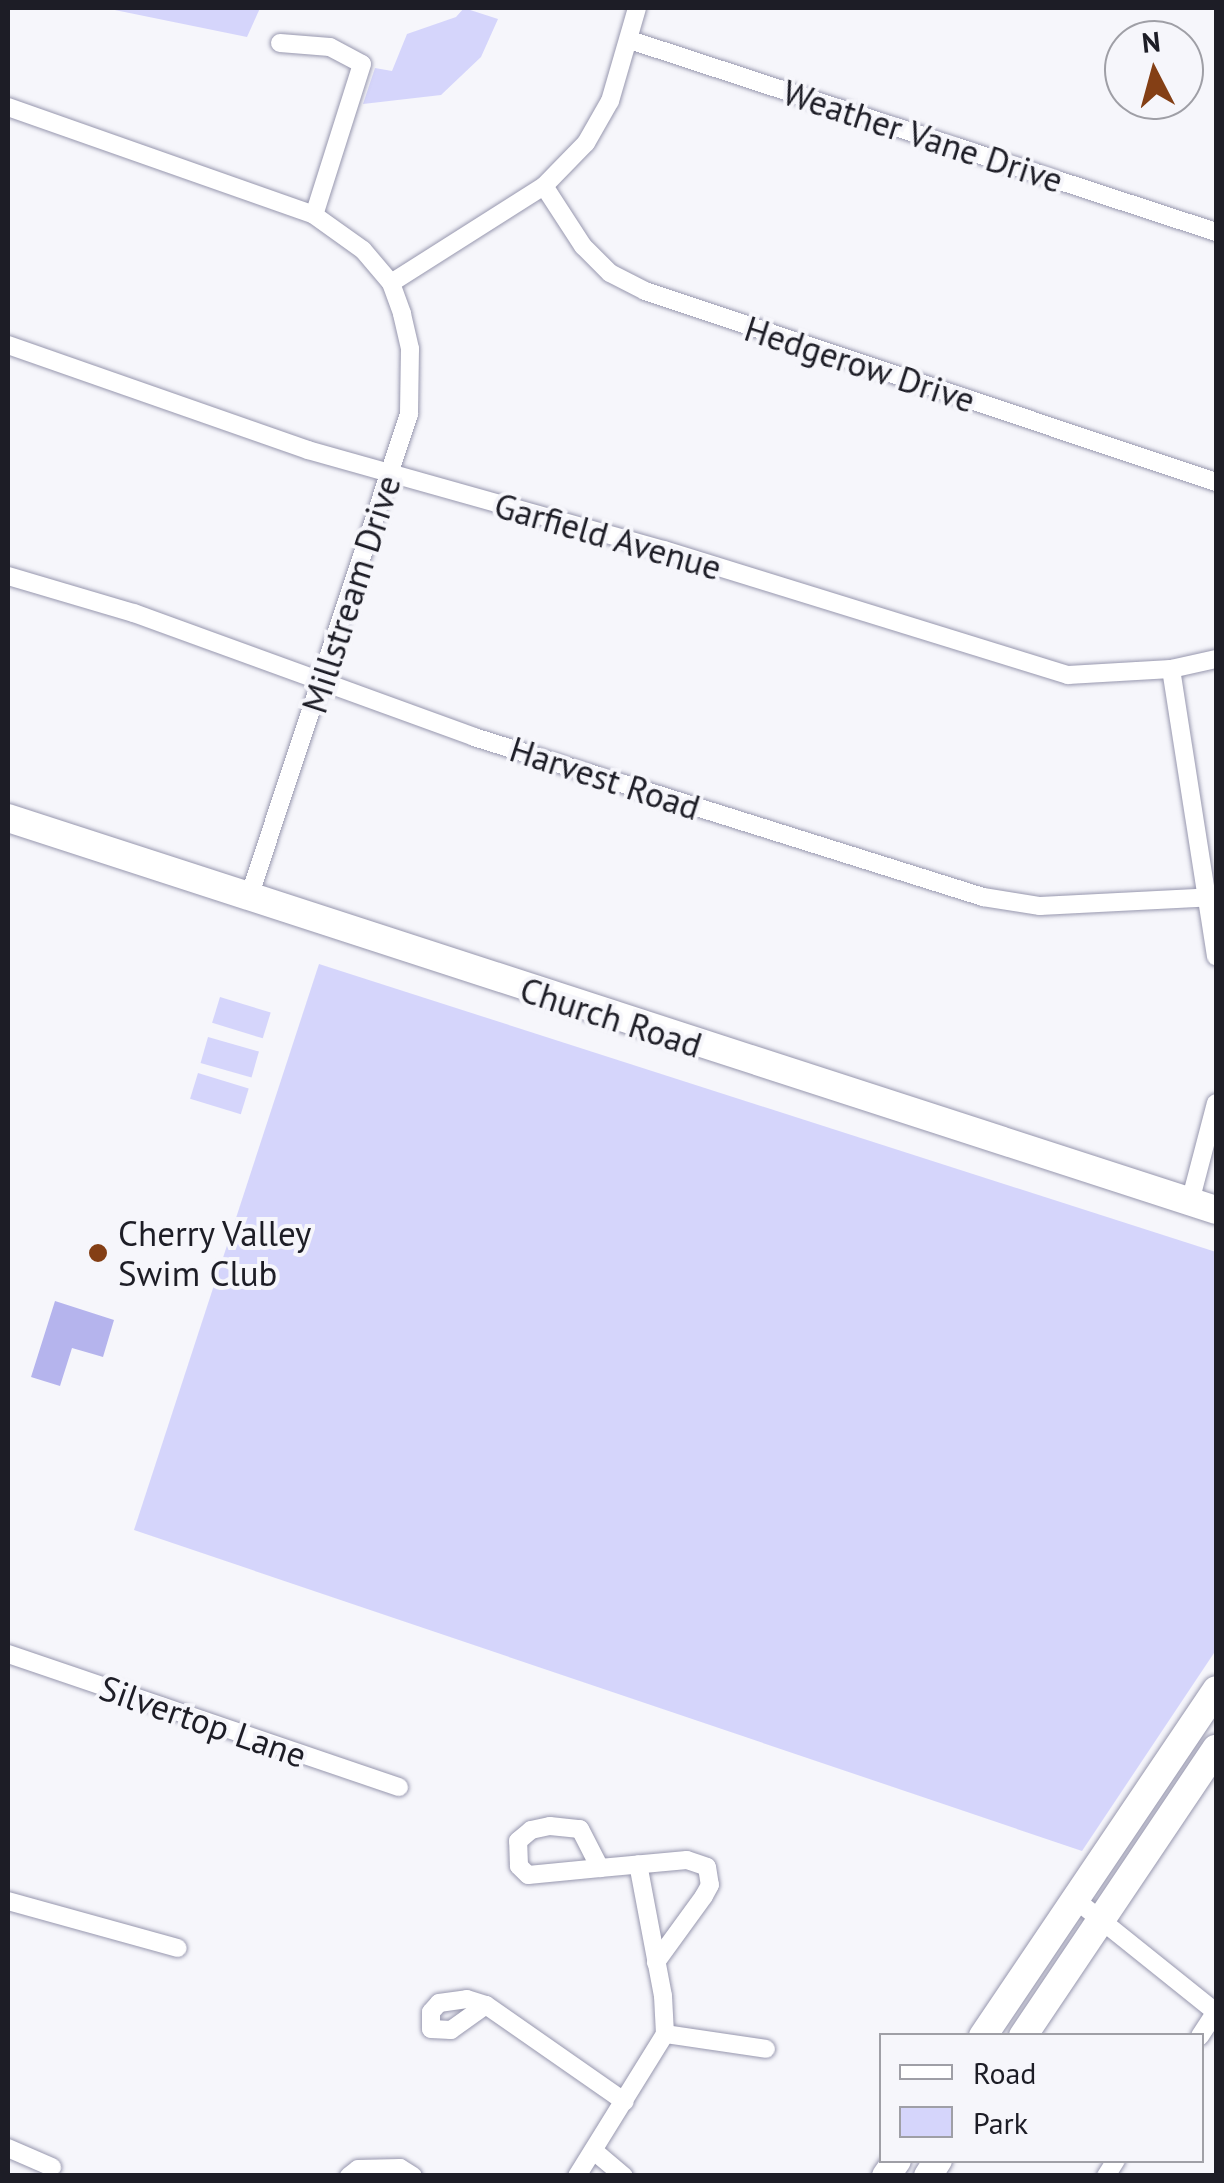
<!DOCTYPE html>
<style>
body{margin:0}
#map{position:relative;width:1224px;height:2183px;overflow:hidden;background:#f6f6fb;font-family:"PT Sans",sans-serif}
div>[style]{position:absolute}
.green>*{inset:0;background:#d5d5fb;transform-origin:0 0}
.water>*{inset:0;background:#b5b4ed}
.roads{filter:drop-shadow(0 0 2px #9797ae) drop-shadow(0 0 2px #9797ae)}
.minor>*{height:18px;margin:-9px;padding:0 9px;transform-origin:9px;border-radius:9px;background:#fff}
.primary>*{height:28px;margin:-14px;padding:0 14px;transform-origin:14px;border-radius:14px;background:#fff}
.dots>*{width:28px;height:28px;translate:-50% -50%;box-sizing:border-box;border:5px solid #f6f6fb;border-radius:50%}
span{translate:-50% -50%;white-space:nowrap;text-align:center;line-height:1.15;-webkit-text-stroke:8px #f6f6fb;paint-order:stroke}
.street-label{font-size:35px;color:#1d1d26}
.poi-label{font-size:35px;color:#1d1d26}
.left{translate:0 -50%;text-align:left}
.frame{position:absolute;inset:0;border:10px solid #1d1d26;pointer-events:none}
.legend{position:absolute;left:879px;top:2033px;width:325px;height:130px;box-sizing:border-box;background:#f6f6fb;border:2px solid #9f9fa6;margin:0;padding:12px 18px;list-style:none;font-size:30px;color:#1d1d26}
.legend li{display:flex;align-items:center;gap:20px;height:50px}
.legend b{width:50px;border:2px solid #9f9fa6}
.north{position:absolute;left:1104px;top:20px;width:100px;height:100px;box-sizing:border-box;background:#f6f6fb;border:2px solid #9f9fa6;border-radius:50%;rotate:354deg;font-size:28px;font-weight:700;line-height:40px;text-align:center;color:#1d1d26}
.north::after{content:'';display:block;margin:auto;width:35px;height:45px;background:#843f15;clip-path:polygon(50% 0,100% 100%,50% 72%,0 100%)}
</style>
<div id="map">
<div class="green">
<div style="clip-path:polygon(105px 8px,260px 8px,247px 37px)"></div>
<div style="clip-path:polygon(464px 8px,498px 19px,481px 57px,441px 95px,363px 104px,375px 68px,392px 71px,407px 34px,456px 17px)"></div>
<div style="clip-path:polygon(319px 964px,1216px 1252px,1216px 1650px,1082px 1851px,134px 1530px)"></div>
<div style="left:220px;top:997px;width:53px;height:27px;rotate:17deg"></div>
<div style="left:208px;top:1037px;width:53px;height:27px;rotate:16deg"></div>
<div style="left:198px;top:1073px;width:53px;height:27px;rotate:17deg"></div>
</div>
<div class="water">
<div style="clip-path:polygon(55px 1301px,114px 1320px,103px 1357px,72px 1348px,60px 1386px,31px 1377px)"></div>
</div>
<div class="roads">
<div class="minor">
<div style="left:630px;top:40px;width:617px;rotate:18.14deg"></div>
<div style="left:280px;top:43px;width:50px;rotate:4.6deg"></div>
<div style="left:330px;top:47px;width:36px;rotate:28deg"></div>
<div style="left:362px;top:64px;width:158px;rotate:107.6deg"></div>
<div style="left:8px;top:107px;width:324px;rotate:19.4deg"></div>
<div style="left:314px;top:215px;width:60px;rotate:35.5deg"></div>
<div style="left:363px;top:250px;width:43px;rotate:49.7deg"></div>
<div style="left:391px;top:283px;width:33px;rotate:70deg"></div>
<div style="left:402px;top:314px;width:36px;rotate:77deg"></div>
<div style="left:410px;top:349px;width:65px;rotate:90.9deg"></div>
<div style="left:409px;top:414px;width:512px;rotate:108.33deg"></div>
<div style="left:544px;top:186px;width:72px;rotate:57deg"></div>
<div style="left:583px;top:246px;width:38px;rotate:45deg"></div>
<div style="left:610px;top:273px;width:39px;rotate:27deg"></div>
<div style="left:645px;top:291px;width:602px;rotate:18.5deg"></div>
<div style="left:391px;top:283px;width:181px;rotate:-32.4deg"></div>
<div style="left:544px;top:186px;width:60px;rotate:-45.7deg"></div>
<div style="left:586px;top:143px;width:48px;rotate:-60.3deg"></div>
<div style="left:610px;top:101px;width:97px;rotate:-73.8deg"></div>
<div style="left:8px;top:345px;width:318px;rotate:19.3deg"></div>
<div style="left:308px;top:450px;width:370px;rotate:15.7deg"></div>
<div style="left:664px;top:550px;width:423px;rotate:17.2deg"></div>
<div style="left:1068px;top:675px;width:103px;rotate:-3.3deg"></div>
<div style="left:1171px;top:669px;width:46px;rotate:-12.5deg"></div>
<div style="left:8px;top:576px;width:131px;rotate:16.4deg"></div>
<div style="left:134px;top:613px;width:362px;rotate:20deg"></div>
<div style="left:474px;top:737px;width:534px;rotate:17.45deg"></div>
<div style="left:983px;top:897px;width:58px;rotate:9deg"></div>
<div style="left:1040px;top:906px;width:176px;rotate:-2.9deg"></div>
<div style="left:1171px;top:669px;width:291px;rotate:81.1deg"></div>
<div style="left:1190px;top:1202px;width:102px;rotate:-75.3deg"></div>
<div style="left:8px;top:1654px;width:413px;rotate:18.8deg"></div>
<div style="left:550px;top:1826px;width:30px;rotate:6deg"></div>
<div style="left:580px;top:1829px;width:44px;rotate:62.9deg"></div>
<div style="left:600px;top:1868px;width:72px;rotate:174.4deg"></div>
<div style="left:528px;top:1875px;width:13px;rotate:-135deg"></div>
<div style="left:519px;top:1866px;width:25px;rotate:-92deg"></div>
<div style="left:518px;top:1841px;width:17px;rotate:-40deg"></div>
<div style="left:531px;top:1830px;width:19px;rotate:-12deg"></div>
<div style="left:600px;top:1868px;width:87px;rotate:-5.3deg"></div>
<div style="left:687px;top:1860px;width:21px;rotate:19deg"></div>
<div style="left:707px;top:1867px;width:18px;rotate:81deg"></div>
<div style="left:710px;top:1885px;width:13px;rotate:119deg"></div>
<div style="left:704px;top:1896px;width:82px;rotate:126deg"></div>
<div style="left:1076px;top:1900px;width:179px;rotate:38.7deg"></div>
<div style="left:8px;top:1901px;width:176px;rotate:15.5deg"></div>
<div style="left:467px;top:1999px;width:20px;rotate:18deg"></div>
<div style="left:486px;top:2005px;width:43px;rotate:144.5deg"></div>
<div style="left:451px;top:2030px;width:20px;rotate:-177deg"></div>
<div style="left:431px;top:2029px;width:17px;rotate:-90deg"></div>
<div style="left:431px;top:2012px;width:12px;rotate:-48deg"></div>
<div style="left:439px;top:2003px;width:28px;rotate:-8deg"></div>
<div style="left:486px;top:2005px;width:169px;rotate:34.9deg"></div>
<div style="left:665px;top:2034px;width:102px;rotate:8.4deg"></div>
<div style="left:1200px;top:2036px;width:30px;rotate:-57deg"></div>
<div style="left:8px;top:2148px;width:48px;rotate:23.4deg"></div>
<div style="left:594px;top:2151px;width:39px;rotate:40deg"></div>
<div style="left:349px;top:2176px;width:11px;rotate:-38deg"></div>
<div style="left:358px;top:2169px;width:42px;rotate:-1.4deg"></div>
<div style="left:400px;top:2168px;width:15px;rotate:32deg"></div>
<div style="left:577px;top:2176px;width:167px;rotate:-58.2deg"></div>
<div style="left:665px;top:2034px;width:38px;rotate:-93deg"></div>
<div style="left:663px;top:1996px;width:134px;rotate:-100.7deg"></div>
<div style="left:1106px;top:2176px;width:19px;rotate:-58deg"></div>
</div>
<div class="primary">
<div style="left:8px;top:818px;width:1270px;rotate:17.98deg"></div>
<div style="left:983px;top:2036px;width:417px;rotate:-56deg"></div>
<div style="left:1023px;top:2036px;width:346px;rotate:-56.1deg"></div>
<div style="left:886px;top:2176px;width:19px;rotate:-55deg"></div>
<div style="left:928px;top:2176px;width:19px;rotate:-58deg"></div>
</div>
</div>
<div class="dots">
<div style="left:98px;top:1253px;background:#843f15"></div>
</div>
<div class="street-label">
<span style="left:923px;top:136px;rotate:18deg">Weather Vane Drive</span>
<span style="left:860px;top:364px;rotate:18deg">Hedgerow Drive</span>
<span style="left:608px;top:536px;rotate:16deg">Garfield Avenue</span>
<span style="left:351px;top:594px;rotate:-72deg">Millstream Drive</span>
<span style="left:605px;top:778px;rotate:18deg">Harvest Road</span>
<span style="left:611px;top:1017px;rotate:18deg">Church Road</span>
<span style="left:203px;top:1721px;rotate:19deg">Silvertop Lane</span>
</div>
<div class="poi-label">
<span class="left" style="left:118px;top:1253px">Cherry Valley<br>Swim Club</span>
</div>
<div class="frame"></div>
<ul class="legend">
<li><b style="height:12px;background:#fff"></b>Road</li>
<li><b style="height:28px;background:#d5d5fb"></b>Park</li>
</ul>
<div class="north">N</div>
</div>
